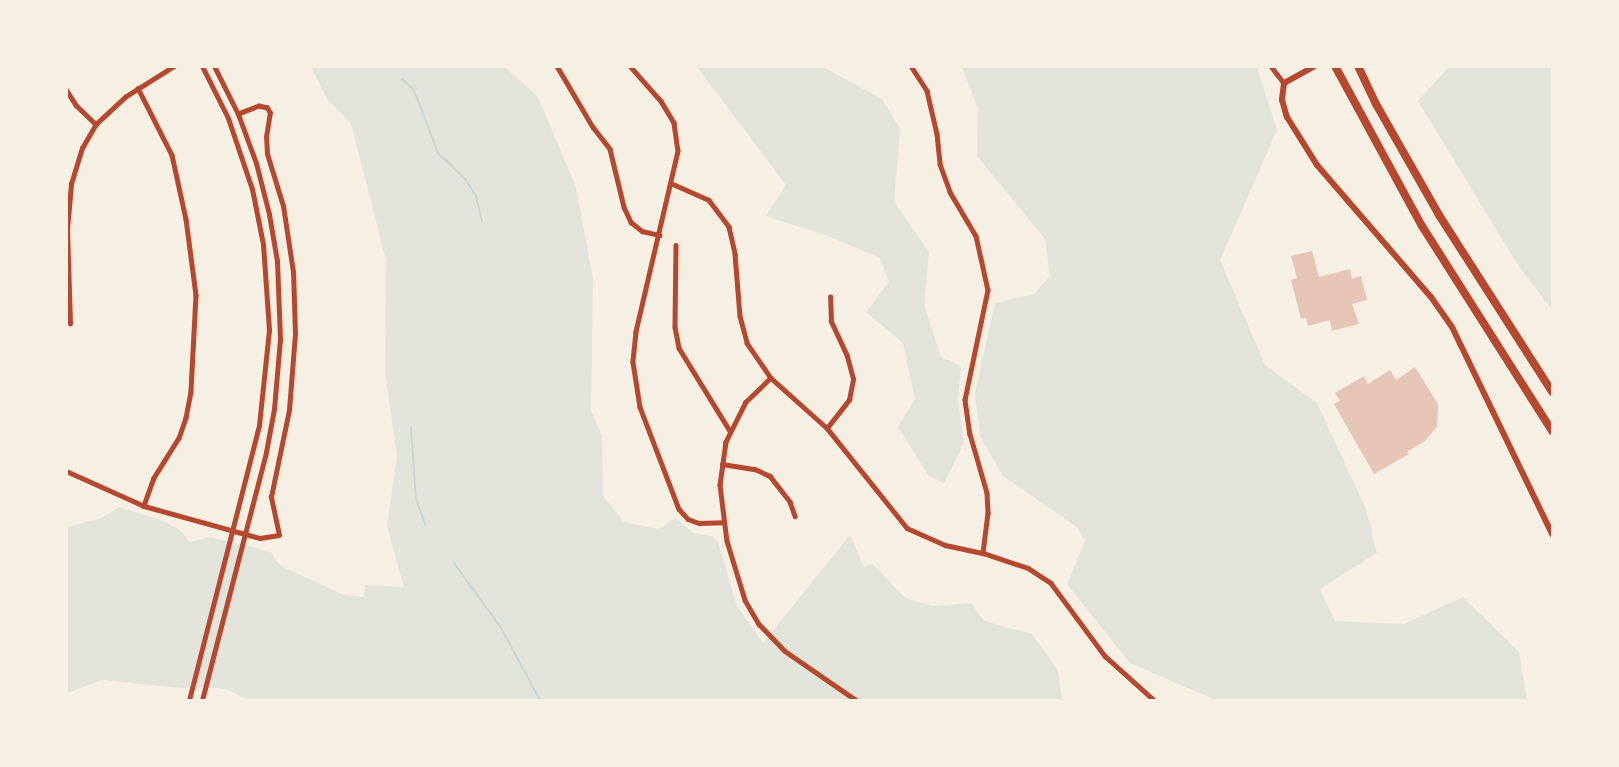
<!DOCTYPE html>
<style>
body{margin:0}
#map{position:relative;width:1619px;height:767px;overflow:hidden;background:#f6efe4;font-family:"Nunito Sans",sans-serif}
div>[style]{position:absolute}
.green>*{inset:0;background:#e2e4dc}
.stream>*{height:2px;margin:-1px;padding:0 1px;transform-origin:1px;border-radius:1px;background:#c9d6d2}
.building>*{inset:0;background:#e6c5b7}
.minor>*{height:4.5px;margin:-2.25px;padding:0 2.25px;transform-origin:2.25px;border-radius:2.25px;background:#b5482f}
.tertiary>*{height:5px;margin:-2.5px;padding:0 2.5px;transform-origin:2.5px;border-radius:2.5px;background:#b5482f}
.secondary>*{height:6px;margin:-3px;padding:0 3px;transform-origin:3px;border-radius:3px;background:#b5482f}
.motorway>*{height:8px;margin:-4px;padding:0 4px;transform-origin:4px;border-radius:4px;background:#b5482f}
span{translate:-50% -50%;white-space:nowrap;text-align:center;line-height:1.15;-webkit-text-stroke:5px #f6efe4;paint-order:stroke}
.frame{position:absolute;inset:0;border:68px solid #f6efe4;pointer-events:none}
</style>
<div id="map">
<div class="green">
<div style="clip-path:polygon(504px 66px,538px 97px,576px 187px,593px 279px,591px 410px,602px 436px,603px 496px,624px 522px,659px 529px,675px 518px,693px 533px,712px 536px,718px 542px,737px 606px,763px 643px,850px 535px,864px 567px,872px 563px,905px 598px,933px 606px,971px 603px,984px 621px,1032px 634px,1058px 671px,1062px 700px,247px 700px,229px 690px,212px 687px,182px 688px,102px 680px,67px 693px,67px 527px,102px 518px,119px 507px,163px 521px,180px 530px,190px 542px,210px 537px,271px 552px,277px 562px,285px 568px,344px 595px,364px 597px,365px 585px,404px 587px,387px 526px,397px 456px,385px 372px,386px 260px,351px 123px,327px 99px,311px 67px)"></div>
<div style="clip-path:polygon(697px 67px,823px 67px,882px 99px,900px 129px,894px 202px,929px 252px,924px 305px,941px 357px,961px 366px,958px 400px,964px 443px,944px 483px,928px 475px,898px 427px,915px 399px,903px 343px,866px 312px,889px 282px,880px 258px,828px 236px,766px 216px,786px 185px)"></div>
<div style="clip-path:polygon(962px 67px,1257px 67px,1277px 130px,1220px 260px,1265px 365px,1317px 403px,1366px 509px,1377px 553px,1320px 589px,1335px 621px,1404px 624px,1463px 597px,1519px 652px,1527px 700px,1216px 700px,1130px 663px,1067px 584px,1085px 541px,1077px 527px,1003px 476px,980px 436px,975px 393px,995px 303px,1034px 294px,1050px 276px,1045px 239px,977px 156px,978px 108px)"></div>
<div style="clip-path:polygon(1449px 67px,1552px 67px,1552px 310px,1516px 262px,1418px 101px)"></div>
</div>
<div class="stream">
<div style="left:402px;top:79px;width:16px;rotate:43deg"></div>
<div style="left:414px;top:90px;width:67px;rotate:69.1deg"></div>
<div style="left:438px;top:153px;width:37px;rotate:44deg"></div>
<div style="left:465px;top:179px;width:20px;rotate:57deg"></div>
<div style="left:476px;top:196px;width:26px;rotate:77deg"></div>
<div style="left:411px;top:428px;width:71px;rotate:86deg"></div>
<div style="left:416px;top:499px;width:27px;rotate:70deg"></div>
<div style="left:454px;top:563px;width:80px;rotate:54.1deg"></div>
<div style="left:501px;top:628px;width:82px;rotate:61.6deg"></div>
</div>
<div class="building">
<div style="clip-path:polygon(1312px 251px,1319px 277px,1350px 269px,1352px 279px,1361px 276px,1367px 300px,1352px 304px,1359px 324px,1332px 331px,1330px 320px,1308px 326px,1306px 318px,1301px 319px,1291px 280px,1297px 278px,1291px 256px)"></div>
<div style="clip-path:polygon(1415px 367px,1438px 404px,1437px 427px,1425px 441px,1407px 452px,1409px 454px,1374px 474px,1334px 404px,1340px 401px,1335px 393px,1364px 376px,1368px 384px,1390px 370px,1396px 380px)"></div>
</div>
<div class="minor">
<div style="left:557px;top:66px;width:71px;rotate:59.5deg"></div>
<div style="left:593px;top:127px;width:28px;rotate:52deg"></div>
<div style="left:610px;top:149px;width:60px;rotate:76.4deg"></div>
<div style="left:624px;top:207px;width:17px;rotate:65deg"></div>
<div style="left:631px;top:222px;width:14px;rotate:39deg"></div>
<div style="left:642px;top:231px;width:18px;rotate:13deg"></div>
<div style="left:630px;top:66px;width:47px;rotate:48.5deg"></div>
<div style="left:661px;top:101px;width:26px;rotate:59deg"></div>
<div style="left:674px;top:123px;width:28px;rotate:82deg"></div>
<div style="left:678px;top:151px;width:186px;rotate:103.1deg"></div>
<div style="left:636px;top:332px;width:30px;rotate:96deg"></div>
<div style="left:633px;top:362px;width:46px;rotate:81.2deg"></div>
<div style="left:640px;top:407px;width:109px;rotate:69.1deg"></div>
<div style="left:679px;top:509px;width:13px;rotate:48deg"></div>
<div style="left:688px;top:519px;width:12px;rotate:20deg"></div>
<div style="left:699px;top:523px;width:24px;rotate:-2deg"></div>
<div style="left:911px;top:66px;width:30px;rotate:57deg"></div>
<div style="left:927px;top:91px;width:44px;rotate:76.9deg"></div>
<div style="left:937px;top:134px;width:30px;rotate:84deg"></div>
<div style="left:940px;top:164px;width:30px;rotate:70deg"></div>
<div style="left:950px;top:192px;width:51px;rotate:59.4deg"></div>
<div style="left:976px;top:236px;width:55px;rotate:77.5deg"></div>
<div style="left:988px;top:290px;width:112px;rotate:101.8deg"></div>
<div style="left:965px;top:400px;width:34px;rotate:82deg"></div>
<div style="left:970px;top:434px;width:61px;rotate:73.9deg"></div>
<div style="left:987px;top:493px;width:20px;rotate:87deg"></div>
<div style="left:988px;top:513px;width:40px;rotate:97.1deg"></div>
<div style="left:1271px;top:66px;width:21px;rotate:53deg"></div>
<div style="left:138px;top:88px;width:75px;rotate:63.1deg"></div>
<div style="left:172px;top:155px;width:66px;rotate:77.7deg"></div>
<div style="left:186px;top:219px;width:77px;rotate:82.5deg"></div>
<div style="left:196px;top:295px;width:97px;rotate:93deg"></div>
<div style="left:191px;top:392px;width:26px;rotate:101deg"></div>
<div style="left:186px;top:418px;width:21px;rotate:109deg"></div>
<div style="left:179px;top:438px;width:47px;rotate:122deg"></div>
<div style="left:154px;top:478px;width:30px;rotate:110deg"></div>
<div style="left:66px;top:89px;width:19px;rotate:58deg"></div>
<div style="left:76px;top:105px;width:28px;rotate:44deg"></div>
<div style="left:673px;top:184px;width:39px;rotate:24deg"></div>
<div style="left:709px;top:200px;width:34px;rotate:53deg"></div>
<div style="left:729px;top:227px;width:28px;rotate:77deg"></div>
<div style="left:735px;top:254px;width:62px;rotate:85.4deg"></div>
<div style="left:740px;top:316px;width:28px;rotate:75deg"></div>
<div style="left:747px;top:343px;width:42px;rotate:55.6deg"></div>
<div style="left:771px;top:378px;width:75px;rotate:41.8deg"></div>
<div style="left:827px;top:428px;width:128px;rotate:51.3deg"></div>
<div style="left:907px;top:528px;width:42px;rotate:24.1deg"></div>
<div style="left:945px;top:545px;width:39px;rotate:12deg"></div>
<div style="left:983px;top:553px;width:47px;rotate:18.4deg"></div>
<div style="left:1028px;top:568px;width:27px;rotate:33deg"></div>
<div style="left:1051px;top:583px;width:91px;rotate:53.5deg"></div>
<div style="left:1105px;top:656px;width:66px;rotate:41.9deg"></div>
<div style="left:676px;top:245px;width:82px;rotate:90.7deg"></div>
<div style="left:675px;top:327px;width:21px;rotate:79deg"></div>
<div style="left:679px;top:348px;width:97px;rotate:58.4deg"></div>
<div style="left:70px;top:324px;width:94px;rotate:-91.8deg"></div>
<div style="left:67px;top:230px;width:46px;rotate:-85deg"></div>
<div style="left:71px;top:184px;width:38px;rotate:-73deg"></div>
<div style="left:82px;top:148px;width:28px;rotate:-60deg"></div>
<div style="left:96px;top:124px;width:40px;rotate:-43deg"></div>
<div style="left:125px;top:97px;width:58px;rotate:-32.3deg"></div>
<div style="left:771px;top:378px;width:35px;rotate:136deg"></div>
<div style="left:746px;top:402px;width:45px;rotate:116.6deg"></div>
<div style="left:726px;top:442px;width:43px;rotate:97.9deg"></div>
<div style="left:720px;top:485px;width:56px;rotate:82.9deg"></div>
<div style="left:727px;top:541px;width:62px;rotate:73deg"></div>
<div style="left:745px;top:600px;width:28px;rotate:60deg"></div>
<div style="left:759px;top:624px;width:37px;rotate:46deg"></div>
<div style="left:785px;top:651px;width:86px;rotate:34.6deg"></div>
<div style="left:827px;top:428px;width:36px;rotate:-52deg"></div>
<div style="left:849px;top:400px;width:21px;rotate:-79deg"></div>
<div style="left:853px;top:379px;width:24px;rotate:-105deg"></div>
<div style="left:847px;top:356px;width:38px;rotate:-115deg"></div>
<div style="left:831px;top:322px;width:25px;rotate:-92deg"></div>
<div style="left:722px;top:464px;width:33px;rotate:9deg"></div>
<div style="left:755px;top:469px;width:17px;rotate:25deg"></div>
<div style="left:770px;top:476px;width:33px;rotate:52deg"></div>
<div style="left:790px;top:502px;width:15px;rotate:70deg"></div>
<div style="left:234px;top:531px;width:27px;rotate:15deg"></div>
<div style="left:260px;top:538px;width:19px;rotate:-9deg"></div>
<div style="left:279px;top:535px;width:39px;rotate:-102deg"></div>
<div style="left:271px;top:497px;width:89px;rotate:-78.3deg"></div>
<div style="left:289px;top:410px;width:76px;rotate:-85.5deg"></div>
<div style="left:295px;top:334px;width:62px;rotate:-91.8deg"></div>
<div style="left:293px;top:272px;width:67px;rotate:-98.6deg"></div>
<div style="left:283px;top:206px;width:54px;rotate:-107.1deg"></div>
<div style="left:267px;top:154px;width:17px;rotate:-93deg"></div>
<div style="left:266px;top:137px;width:24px;rotate:-81deg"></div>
<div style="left:270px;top:113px;width:6px;rotate:-121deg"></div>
<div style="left:267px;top:108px;width:8px;rotate:-166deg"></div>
<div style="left:259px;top:106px;width:22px;rotate:159deg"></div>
</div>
<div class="tertiary">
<div style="left:66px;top:471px;width:85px;rotate:24.2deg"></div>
<div style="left:144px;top:506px;width:93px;rotate:15.5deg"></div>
<div style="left:189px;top:700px;width:284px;rotate:-75.7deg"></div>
<div style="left:259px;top:425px;width:96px;rotate:-84deg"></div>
<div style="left:269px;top:330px;width:86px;rotate:-94deg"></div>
<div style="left:263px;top:244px;width:56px;rotate:-101.3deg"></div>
<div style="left:252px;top:189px;width:75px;rotate:-108.7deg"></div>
<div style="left:228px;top:118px;width:58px;rotate:-116.6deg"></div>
<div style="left:202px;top:700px;width:256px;rotate:-75.5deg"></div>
<div style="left:266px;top:452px;width:44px;rotate:-79.5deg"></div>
<div style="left:274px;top:409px;width:70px;rotate:-85.1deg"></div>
<div style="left:280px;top:339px;width:78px;rotate:-92.2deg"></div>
<div style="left:277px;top:261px;width:48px;rotate:-99.7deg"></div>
<div style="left:269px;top:214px;width:53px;rotate:-104.3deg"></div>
<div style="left:256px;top:163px;width:52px;rotate:-110.2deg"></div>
<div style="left:238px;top:114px;width:54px;rotate:-116.6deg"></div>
</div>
<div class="secondary">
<div style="left:1315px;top:66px;width:35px;rotate:151deg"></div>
<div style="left:1284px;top:83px;width:17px;rotate:97deg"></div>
<div style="left:1282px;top:100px;width:18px;rotate:74deg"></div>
<div style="left:1287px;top:117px;width:57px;rotate:58deg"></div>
<div style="left:1317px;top:165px;width:174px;rotate:49.2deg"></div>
<div style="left:1431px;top:297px;width:37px;rotate:55deg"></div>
<div style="left:1452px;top:327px;width:230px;rotate:64.2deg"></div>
</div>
<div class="motorway">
<div style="left:1335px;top:66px;width:182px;rotate:61.5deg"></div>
<div style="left:1422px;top:226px;width:243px;rotate:57.6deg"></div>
<div style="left:1358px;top:66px;width:42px;rotate:64.7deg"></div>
<div style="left:1376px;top:104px;width:128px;rotate:60.4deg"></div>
<div style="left:1439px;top:215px;width:210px;rotate:57.4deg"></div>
</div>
<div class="frame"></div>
</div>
